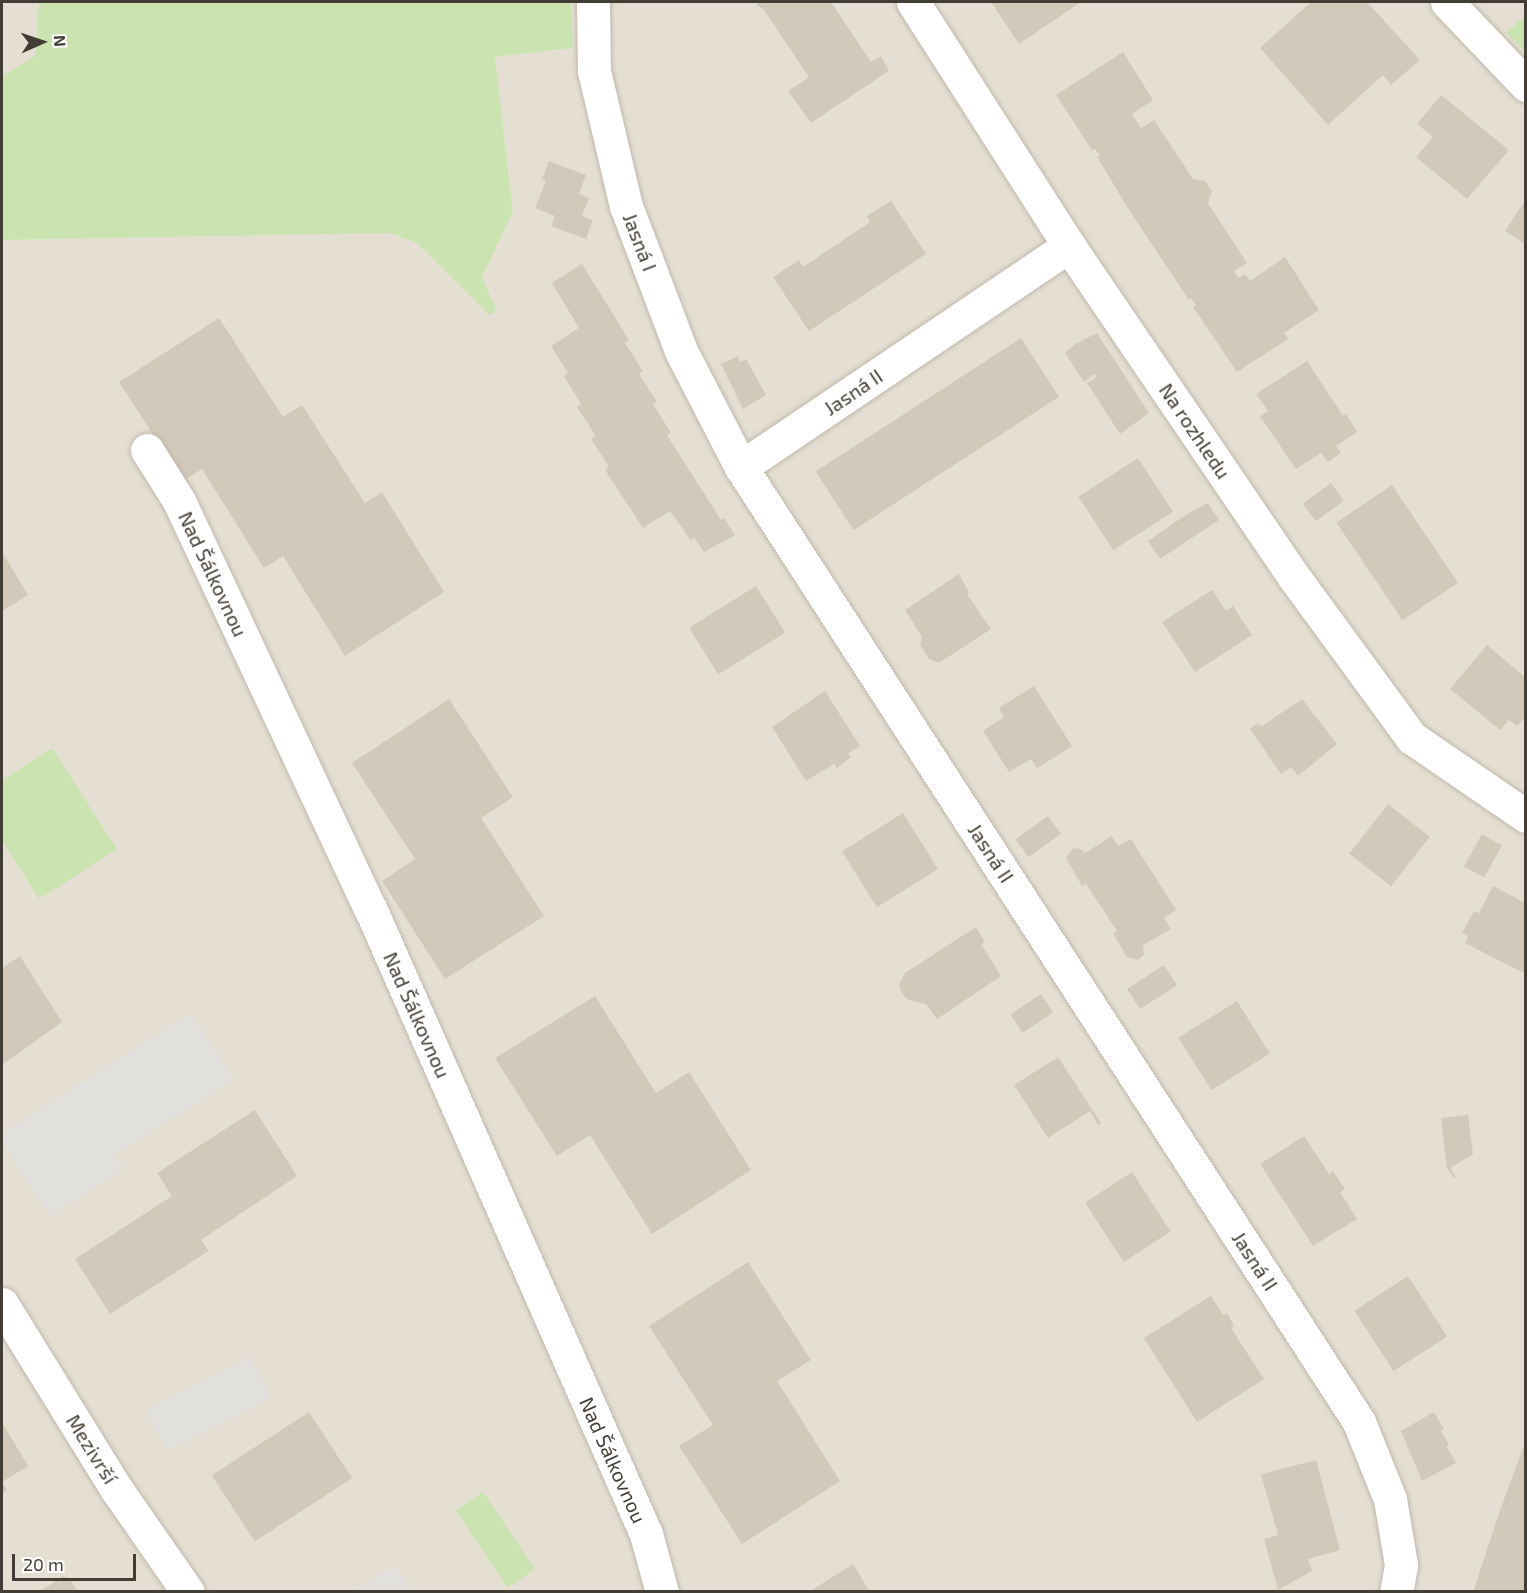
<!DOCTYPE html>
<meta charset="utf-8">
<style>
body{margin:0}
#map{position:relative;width:1527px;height:1593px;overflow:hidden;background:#f1ede5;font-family:"Exo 2",sans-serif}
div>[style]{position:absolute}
.residential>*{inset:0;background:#e5dfd3}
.green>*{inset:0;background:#cbe3b0;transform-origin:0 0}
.parking>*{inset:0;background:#e2e0dd;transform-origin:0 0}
.building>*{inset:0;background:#d2c9bb;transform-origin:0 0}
.roads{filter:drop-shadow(0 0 2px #bfb8ab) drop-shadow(0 0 2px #bfb8ab)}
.minor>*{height:33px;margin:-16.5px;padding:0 16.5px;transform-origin:16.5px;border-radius:16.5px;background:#fff}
span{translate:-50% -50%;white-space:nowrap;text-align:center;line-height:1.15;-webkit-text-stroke:4.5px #fff;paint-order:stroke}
.street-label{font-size:20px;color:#433e35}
.frame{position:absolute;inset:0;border:3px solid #433e35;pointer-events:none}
.north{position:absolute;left:12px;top:12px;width:60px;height:60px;-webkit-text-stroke:4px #fff;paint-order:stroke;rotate:87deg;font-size:16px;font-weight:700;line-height:24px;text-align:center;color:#433e35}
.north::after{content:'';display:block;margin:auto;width:21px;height:27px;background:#433e35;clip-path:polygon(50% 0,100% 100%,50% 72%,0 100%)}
.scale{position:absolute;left:12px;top:1554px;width:124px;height:27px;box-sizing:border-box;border:3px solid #433e35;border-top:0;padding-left:8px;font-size:18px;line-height:21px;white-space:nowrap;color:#433e35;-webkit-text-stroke:4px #fff;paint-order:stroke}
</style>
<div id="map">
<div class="residential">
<div style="clip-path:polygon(2px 2px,39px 2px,35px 56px,2px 76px)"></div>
<div style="clip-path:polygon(571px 2px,1525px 2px,1525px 16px,1506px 32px,1526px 52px,1525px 1591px,2px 1591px,2px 240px,390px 233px,417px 243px,490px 314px,497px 309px,482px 277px,513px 212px,495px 57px,573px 48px)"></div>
</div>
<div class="green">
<div style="clip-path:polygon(39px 2px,571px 2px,573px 48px,495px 57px,513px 212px,482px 277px,497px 310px,490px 315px,417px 243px,390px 233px,2px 240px,2px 76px,35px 56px)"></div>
<div style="clip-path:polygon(1525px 16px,1525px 52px,1506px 32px)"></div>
<div style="clip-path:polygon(52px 748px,117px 849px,39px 899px,2px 840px,2px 780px)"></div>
<div style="left:483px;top:1492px;width:93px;height:33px;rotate:56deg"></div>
</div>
<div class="parking">
<div style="clip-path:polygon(191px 1013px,233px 1080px,114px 1155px,122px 1170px,49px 1216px,2px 1140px,2px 1133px)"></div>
<div style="left:250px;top:1357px;width:46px;height:117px;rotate:63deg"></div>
<div style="clip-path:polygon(396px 1565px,411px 1591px,352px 1591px)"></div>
</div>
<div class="building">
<div style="clip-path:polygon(758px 2px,831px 2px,871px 62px,881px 56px,889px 71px,811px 123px,788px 91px,809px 77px,764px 10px,757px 5px)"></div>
<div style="clip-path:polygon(991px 2px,1081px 2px,1019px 44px)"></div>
<div style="clip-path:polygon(1311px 2px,1367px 2px,1420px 60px,1391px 85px,1383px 75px,1328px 125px,1260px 48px)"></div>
<div style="clip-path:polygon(1123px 52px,1153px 100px,1132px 114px,1141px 128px,1154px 120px,1193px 179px,1205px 181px,1212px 191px,1208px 203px,1247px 263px,1234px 271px,1238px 278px,1245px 274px,1250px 281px,1285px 257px,1319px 310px,1284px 333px,1288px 339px,1237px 372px,1193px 307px,1196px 305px,1191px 298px,1189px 300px,1131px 213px,1097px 157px,1100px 155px,1095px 149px,1092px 150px,1056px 95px)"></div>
<div style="clip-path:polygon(1441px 95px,1509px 150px,1467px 199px,1416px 157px,1433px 137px,1417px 124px)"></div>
<div style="clip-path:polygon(549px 161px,586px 175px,579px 194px,589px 198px,582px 216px,593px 220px,586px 239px,551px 226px,555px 216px,535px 208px,546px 181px,542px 179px)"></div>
<div style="clip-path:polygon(1526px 199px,1526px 244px,1505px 231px)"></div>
<div style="clip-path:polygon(891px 201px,926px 254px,809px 331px,773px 277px,799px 260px,803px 267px,870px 222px,867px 216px)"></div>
<div style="clip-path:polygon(582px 264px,629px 340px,625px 343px,643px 371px,639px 374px,657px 402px,653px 404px,671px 433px,667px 435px,721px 520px,724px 518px,735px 535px,704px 552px,694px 538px,691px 541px,670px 511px,643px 528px,605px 470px,609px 467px,591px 439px,596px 436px,577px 407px,581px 404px,564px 376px,568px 373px,551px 346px,579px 328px,552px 283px)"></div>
<div style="clip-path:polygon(219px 318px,283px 417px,302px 405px,365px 503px,382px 492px,444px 592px,345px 656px,283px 556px,264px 568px,202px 469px,183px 481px,119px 382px)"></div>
<div style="clip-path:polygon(1097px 333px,1149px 413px,1120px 434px,1087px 383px,1097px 377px,1094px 374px,1084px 382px,1065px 353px,1075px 344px)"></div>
<div style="left:1021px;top:338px;width:70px;height:245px;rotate:57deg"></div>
<div style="clip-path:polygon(738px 356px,740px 362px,746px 359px,766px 395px,743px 409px,721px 364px)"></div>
<div style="clip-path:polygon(1307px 361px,1343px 416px,1346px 414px,1357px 432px,1336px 446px,1341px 453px,1328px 462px,1321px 453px,1296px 469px,1260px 416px,1268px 411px,1256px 394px)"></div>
<div style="left:1138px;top:458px;width:64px;height:71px;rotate:57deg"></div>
<div style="left:1331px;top:483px;width:22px;height:35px;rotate:54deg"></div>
<div style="left:1392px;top:485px;width:118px;height:67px;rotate:56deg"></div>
<div style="clip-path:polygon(1208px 503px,1219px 520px,1160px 559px,1148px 541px,1187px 514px)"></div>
<div style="clip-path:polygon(2px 552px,28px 595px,2px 611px)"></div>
<div style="clip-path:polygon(959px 574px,969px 592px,967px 594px,991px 629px,939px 663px,929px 659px,920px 645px,922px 637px,905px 610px)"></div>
<div style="left:756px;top:586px;width:55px;height:79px;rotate:58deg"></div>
<div style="clip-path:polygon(1212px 590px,1226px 611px,1233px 606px,1252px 635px,1195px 672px,1162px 622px)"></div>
<div style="clip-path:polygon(1487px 645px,1526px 678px,1526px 716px,1517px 726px,1509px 720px,1500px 730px,1450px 689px)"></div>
<div style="clip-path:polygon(1034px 686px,1072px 746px,1037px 768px,1031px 759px,1009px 772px,983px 731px,1004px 717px,999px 708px)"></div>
<div style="clip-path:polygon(825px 691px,860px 746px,848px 753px,851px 757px,837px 768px,834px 764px,806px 781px,772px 727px)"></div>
<div style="clip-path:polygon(449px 699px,513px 797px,481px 818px,544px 916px,445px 979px,382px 881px,415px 859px,352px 763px)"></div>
<div style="clip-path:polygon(1302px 699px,1337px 744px,1298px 776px,1291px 767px,1281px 774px,1250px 729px,1256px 724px,1262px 726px)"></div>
<div style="left:1388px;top:804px;width:53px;height:63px;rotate:38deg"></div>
<div style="left:903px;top:813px;width:66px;height:72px;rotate:58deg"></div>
<div style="left:1048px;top:816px;width:22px;height:40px;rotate:54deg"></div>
<div style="left:1482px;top:834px;width:23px;height:37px;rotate:29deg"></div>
<div style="clip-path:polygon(1112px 836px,1118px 846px,1131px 839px,1176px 910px,1164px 918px,1171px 929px,1143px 945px,1144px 955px,1138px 960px,1127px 957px,1113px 934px,1117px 931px,1086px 884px,1082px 886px,1066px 858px,1073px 848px,1080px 849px,1085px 853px)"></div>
<div style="clip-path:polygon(1493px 886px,1526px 903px,1526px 974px,1465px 943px,1468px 936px,1462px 933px,1474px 911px,1479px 913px)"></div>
<div style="clip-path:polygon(976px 927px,985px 942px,981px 944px,1001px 976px,937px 1019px,926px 1004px,909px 1000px,903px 995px,899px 985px,905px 973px)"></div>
<div style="clip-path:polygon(20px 956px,62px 1022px,2px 1065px,2px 968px)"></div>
<div style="left:1164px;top:965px;width:24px;height:44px;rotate:57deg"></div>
<div style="left:1041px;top:994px;width:22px;height:37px;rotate:56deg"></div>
<div style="clip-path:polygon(595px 996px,656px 1093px,689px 1072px,751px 1170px,652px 1234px,590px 1135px,557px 1156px,495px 1058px)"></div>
<div style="left:1237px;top:1001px;width:62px;height:69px;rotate:58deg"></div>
<div style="clip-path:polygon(1058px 1057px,1101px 1123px,1098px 1125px,1090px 1111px,1048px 1138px,1014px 1085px)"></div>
<div style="clip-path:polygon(255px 1110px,297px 1176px,201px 1240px,209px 1251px,110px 1314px,75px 1259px,172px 1196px,157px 1173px)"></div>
<div style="clip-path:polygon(1468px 1115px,1473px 1154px,1450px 1168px,1456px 1177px,1454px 1178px,1447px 1168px,1441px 1118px)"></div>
<div style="clip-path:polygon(1304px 1136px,1329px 1174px,1333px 1171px,1345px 1189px,1340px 1192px,1357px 1219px,1313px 1246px,1260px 1164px)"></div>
<div style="left:1132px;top:1172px;width:71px;height:56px;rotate:57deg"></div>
<div style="clip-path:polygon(748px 1262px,811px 1360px,777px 1381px,840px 1481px,742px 1544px,679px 1446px,713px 1425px,649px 1326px)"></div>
<div style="left:1408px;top:1276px;width:72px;height:64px;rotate:57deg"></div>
<div style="clip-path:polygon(1211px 1296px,1223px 1315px,1227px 1313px,1234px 1326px,1231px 1328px,1264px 1379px,1197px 1422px,1144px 1338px)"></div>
<div style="left:309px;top:1412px;width:79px;height:116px;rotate:57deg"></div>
<div style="clip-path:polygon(1434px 1412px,1444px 1429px,1441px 1431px,1449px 1445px,1447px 1447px,1456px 1463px,1422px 1481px,1401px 1431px)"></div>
<div style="clip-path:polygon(2px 1422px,28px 1466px,2px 1482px,7px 1490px,2px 1493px)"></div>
<div style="clip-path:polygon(1525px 1443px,1526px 1592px,1473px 1592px,1501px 1507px)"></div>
<div style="clip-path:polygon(1316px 1460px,1340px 1550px,1308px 1559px,1312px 1571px,1278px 1590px,1264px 1539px,1278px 1535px,1261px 1474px)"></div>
<div style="clip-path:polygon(853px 1564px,870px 1592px,809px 1592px)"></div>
<div style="clip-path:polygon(63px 1576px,70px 1579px,78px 1592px,39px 1592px)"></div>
</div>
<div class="roads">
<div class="minor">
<div style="left:593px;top:2px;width:69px;rotate:89.2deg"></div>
<div style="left:594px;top:71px;width:139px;rotate:76.7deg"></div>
<div style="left:626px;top:206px;width:155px;rotate:69.2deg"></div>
<div style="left:681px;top:351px;width:131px;rotate:62.7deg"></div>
<div style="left:741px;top:467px;width:1138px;rotate:57.09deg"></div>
<div style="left:1359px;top:1422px;width:83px;rotate:68.1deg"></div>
<div style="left:1390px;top:1499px;width:67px;rotate:80.5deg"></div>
<div style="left:1401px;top:1565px;width:27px;rotate:100deg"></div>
<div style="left:913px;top:2px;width:290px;rotate:57.4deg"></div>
<div style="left:1069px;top:246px;width:400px;rotate:55.8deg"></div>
<div style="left:1294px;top:577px;width:200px;rotate:53.8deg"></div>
<div style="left:1412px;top:738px;width:138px;rotate:34.4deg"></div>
<div style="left:1447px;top:2px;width:115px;rotate:46.4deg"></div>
<div style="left:147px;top:450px;width:60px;rotate:57.9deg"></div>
<div style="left:179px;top:501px;width:452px;rotate:64.9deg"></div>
<div style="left:371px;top:910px;width:682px;rotate:66.22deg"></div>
<div style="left:646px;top:1534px;width:60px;rotate:74.6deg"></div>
<div style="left:741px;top:467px;width:396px;rotate:-34deg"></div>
<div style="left:2px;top:1304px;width:219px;rotate:58.3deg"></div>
<div style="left:117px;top:1490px;width:124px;rotate:55.2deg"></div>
</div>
</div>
<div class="street-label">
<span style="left:640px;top:242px;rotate:69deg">Jasná I</span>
<span style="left:853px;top:392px;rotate:-34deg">Jasná II</span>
<span style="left:1195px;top:431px;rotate:56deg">Na rozhledu</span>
<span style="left:213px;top:574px;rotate:65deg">Nad Šálkovnou</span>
<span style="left:991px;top:853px;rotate:57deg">Jasná II</span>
<span style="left:417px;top:1015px;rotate:66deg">Nad Šálkovnou</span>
<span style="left:1255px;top:1261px;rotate:57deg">Jasná II</span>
<span style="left:92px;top:1449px;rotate:58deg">Mezivrší</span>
<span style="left:613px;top:1460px;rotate:66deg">Nad Šálkovnou</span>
</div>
<div class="frame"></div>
<div class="north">N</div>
<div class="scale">20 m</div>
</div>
